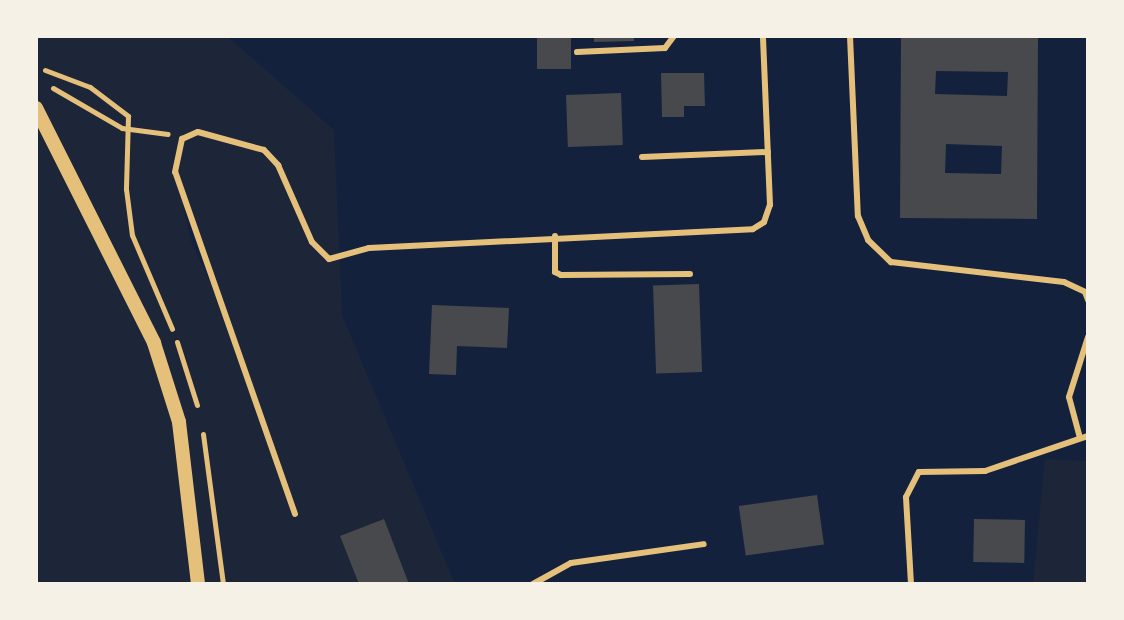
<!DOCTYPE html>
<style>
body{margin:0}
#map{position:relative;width:1124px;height:620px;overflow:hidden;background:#14213d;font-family:Manrope,sans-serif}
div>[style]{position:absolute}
.green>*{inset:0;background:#1d2539}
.building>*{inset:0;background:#48494c;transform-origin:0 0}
.path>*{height:5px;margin:-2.5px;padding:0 2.5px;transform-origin:2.5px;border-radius:2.5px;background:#e5c07b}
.service>*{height:6px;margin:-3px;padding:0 3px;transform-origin:3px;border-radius:3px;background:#e5c07b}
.tertiary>*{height:14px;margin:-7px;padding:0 7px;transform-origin:7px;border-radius:7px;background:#e5c07b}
span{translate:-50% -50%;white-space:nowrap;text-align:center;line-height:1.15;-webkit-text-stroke:8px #f6f1e7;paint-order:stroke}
.frame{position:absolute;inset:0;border:38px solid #f6f1e7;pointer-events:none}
</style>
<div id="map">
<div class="green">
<div style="clip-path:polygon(evenodd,36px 36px,227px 36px,334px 130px,342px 315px,455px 584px,36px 584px,36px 36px,182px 204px,207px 250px,214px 290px,192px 244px,182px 204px)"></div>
<div style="clip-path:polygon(1045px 459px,1088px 461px,1088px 584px,1033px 584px)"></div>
</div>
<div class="building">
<div style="left:537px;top:36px;width:34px;height:33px"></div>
<div style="clip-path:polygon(594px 36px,634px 36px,634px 41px,594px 42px)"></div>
<div style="clip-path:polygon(evenodd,901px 36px,1038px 36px,1037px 219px,900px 218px,901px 36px,936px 71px,1008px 72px,1007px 96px,935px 94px,936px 71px,901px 36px,946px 144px,1002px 146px,1001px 174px,945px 173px,946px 144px)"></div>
<div style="clip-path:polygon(661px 73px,704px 73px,705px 106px,684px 106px,684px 117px,662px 117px)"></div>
<div style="left:621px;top:93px;width:52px;height:55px;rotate:88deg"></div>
<div style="left:699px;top:284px;width:88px;height:46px;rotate:88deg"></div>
<div style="clip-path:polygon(432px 305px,509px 308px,507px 348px,457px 346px,456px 375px,429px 374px)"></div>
<div style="left:817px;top:495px;width:50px;height:79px;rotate:82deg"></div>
<div style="clip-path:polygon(384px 519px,409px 584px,359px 584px,340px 536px)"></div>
<div style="left:974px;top:519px;width:51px;height:43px;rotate:1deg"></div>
</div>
<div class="path">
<div style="left:45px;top:70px;width:48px;rotate:20.7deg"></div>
<div style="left:90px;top:87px;width:48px;rotate:37.3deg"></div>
<div style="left:128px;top:116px;width:73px;rotate:91.6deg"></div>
<div style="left:126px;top:189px;width:46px;rotate:82.6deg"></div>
<div style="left:132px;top:235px;width:102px;rotate:66.9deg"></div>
<div style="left:53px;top:88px;width:80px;rotate:30.1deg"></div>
<div style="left:122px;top:128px;width:46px;rotate:7.4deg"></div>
<div style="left:177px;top:342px;width:66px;rotate:72.4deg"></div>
<div style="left:203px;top:434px;width:151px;rotate:82.4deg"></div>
</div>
<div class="service">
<div style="left:850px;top:36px;width:180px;rotate:87.5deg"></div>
<div style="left:858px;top:216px;width:26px;rotate:67deg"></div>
<div style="left:868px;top:240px;width:32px;rotate:44deg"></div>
<div style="left:891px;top:262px;width:174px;rotate:6.6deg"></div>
<div style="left:1064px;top:282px;width:23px;rotate:25deg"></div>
<div style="left:1085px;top:292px;width:9px;rotate:69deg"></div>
<div style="left:577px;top:52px;width:88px;rotate:-2.6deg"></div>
<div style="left:665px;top:48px;width:15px;rotate:-53deg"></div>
<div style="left:642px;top:157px;width:126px;rotate:-2.3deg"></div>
<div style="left:555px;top:236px;width:36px;rotate:90deg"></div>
<div style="left:555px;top:272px;width:7px;rotate:27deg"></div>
<div style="left:561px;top:275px;width:129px;rotate:-0.4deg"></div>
<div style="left:1080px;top:438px;width:42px;rotate:-105deg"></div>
<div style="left:1069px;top:397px;width:63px;rotate:-72.4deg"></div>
<div style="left:295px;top:514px;width:362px;rotate:-109.3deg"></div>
<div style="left:175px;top:172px;width:34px;rotate:-78deg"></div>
<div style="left:182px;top:139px;width:17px;rotate:-24deg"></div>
<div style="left:198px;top:132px;width:68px;rotate:15.3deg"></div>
<div style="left:264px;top:150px;width:21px;rotate:47deg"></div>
<div style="left:278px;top:165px;width:84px;rotate:66.2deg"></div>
<div style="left:312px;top:242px;width:24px;rotate:45deg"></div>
<div style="left:329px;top:259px;width:41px;rotate:-15.4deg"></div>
<div style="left:369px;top:248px;width:384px;rotate:-2.8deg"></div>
<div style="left:753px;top:229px;width:13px;rotate:-32deg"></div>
<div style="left:764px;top:222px;width:18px;rotate:-71deg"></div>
<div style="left:770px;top:205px;width:169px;rotate:-92.4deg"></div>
<div style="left:533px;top:584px;width:43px;rotate:-28.9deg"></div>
<div style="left:571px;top:563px;width:134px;rotate:-8.1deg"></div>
<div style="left:911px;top:584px;width:87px;rotate:-93.3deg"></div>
<div style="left:906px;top:497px;width:28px;rotate:-63deg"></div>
<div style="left:919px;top:472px;width:66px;rotate:-0.9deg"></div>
<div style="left:985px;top:471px;width:109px;rotate:-18.8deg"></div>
</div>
<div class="tertiary">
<div style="left:36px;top:108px;width:263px;rotate:63.3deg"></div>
<div style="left:154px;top:343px;width:83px;rotate:72.4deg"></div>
<div style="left:179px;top:422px;width:163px;rotate:83.3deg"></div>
</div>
<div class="frame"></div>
</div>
